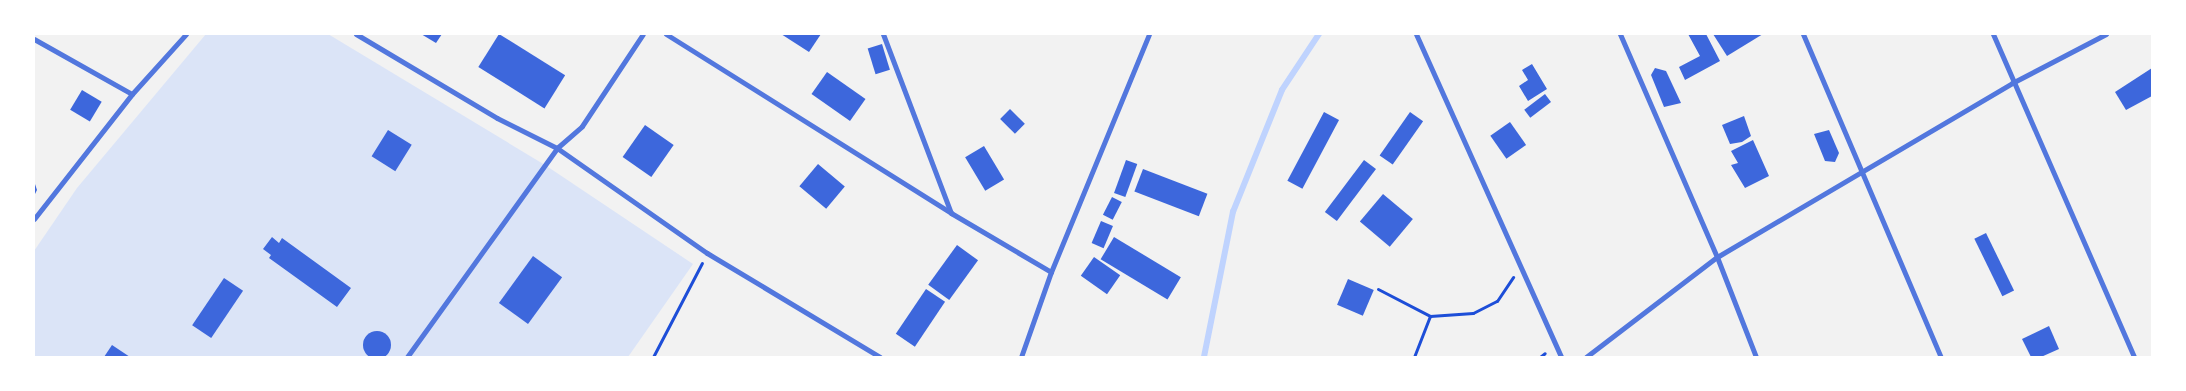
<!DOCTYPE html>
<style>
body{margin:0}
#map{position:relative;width:2186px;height:391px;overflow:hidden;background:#f2f2f2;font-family:"Alegreya Sans",sans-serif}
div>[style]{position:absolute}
.green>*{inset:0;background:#dbe4f7}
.stream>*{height:5.5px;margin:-2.75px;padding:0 2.75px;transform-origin:2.75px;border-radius:2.75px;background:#bfd3fe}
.building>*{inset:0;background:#3d67dc;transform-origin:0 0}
.round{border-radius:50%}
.path>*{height:3px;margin:-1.5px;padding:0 1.5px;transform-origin:1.5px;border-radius:1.5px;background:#1d4ed8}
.minor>*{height:5px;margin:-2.5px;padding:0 2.5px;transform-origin:2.5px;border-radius:2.5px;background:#5277de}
span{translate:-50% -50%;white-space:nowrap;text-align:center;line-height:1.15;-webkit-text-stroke:5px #fff;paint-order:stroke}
.frame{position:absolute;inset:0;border:35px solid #fff;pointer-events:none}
</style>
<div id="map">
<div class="green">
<div style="clip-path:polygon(206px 34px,328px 34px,545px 165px,693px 264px,628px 357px,34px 357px,34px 251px,77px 188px)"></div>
</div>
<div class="stream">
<div style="left:1204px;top:357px;width:148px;rotate:-78.7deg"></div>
<div style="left:1233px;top:212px;width:131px;rotate:-68.1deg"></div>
<div style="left:1282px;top:90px;width:67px;rotate:-56.5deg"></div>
</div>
<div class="building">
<div style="clip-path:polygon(421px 34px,442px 34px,436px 43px)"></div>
<div style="left:499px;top:34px;width:78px;height:39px;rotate:32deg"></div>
<div style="clip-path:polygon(781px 34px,821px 34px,809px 52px)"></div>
<div style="clip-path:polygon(1688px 34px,1706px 34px,1720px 61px,1685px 80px,1679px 67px,1700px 56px)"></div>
<div style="clip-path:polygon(1713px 34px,1763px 34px,1727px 56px)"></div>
<div style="left:882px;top:44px;width:27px;height:15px;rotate:73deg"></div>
<div style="clip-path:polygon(1532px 64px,1547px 89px,1528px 101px,1519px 86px,1528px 80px,1522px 70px)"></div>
<div style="clip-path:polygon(1655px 68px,1666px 71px,1681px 103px,1664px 107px,1651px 75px)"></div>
<div style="clip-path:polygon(2152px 68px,2152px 96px,2126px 110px,2115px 92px)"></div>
<div style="left:827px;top:72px;width:47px;height:27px;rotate:35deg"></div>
<div style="left:82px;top:90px;width:23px;height:23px;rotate:31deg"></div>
<div style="left:1545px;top:94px;width:10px;height:26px;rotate:53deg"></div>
<div style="left:1010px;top:109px;width:21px;height:14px;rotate:45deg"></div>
<div style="left:1324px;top:112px;width:17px;height:78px;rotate:28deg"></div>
<div style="left:1410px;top:112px;width:16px;height:53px;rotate:35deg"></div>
<div style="clip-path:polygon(1744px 116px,1751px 136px,1742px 142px,1730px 144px,1722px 125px)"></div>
<div style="left:1510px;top:122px;width:28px;height:24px;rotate:55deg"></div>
<div style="left:645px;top:125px;width:35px;height:39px;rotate:35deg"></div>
<div style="left:388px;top:130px;width:28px;height:31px;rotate:32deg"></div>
<div style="clip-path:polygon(1829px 130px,1839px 153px,1835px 162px,1825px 161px,1814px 134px)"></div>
<div style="clip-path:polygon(1753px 140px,1769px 176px,1745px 188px,1731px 165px,1738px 163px,1731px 151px)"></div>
<div style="left:984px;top:146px;width:39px;height:22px;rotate:59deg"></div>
<div style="left:1126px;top:160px;width:12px;height:35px;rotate:20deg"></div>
<div style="left:1364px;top:160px;width:15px;height:65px;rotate:37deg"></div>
<div style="left:818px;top:164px;width:35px;height:29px;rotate:40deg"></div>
<div style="left:1143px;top:169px;width:69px;height:24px;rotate:21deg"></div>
<div style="clip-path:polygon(34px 181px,37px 190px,34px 196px)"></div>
<div style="left:1383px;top:194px;width:39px;height:36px;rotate:40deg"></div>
<div style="left:1112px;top:197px;width:11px;height:20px;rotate:27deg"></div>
<div style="left:1101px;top:221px;width:13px;height:24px;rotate:23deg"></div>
<div style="left:1986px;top:233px;width:64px;height:13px;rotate:64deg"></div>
<div style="clip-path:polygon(272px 237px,279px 243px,282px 238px,351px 288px,337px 307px,269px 258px,271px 255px,263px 249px)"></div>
<div style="left:1114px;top:237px;width:78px;height:26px;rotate:31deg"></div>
<div style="left:957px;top:245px;width:26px;height:49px;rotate:36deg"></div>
<div style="left:533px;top:256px;width:36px;height:58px;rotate:36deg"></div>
<div style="left:1094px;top:257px;width:32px;height:23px;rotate:35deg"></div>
<div style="left:224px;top:278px;width:23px;height:57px;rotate:34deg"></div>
<div style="left:1348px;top:279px;width:28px;height:28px;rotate:23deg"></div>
<div style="left:926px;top:289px;width:23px;height:54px;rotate:34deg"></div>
<div style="clip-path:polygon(2049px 326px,2059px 349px,2041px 357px,2031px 357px,2022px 339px)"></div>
<div class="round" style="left:363px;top:331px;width:28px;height:28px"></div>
<div style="clip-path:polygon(112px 345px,130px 357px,104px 357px)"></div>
</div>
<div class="path">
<div style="left:1378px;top:289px;width:59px;rotate:27.4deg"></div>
<div style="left:1430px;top:316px;width:43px;rotate:-4deg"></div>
<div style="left:1473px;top:313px;width:27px;rotate:-27deg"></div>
<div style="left:1497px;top:301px;width:29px;rotate:-56deg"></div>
<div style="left:653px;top:357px;width:106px;rotate:-62.5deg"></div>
<div style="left:1414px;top:357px;width:44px;rotate:-68.7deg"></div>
<div style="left:1540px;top:357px;width:6px;rotate:-39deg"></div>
</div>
<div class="minor">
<div style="left:356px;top:34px;width:164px;rotate:30.8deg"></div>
<div style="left:497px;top:118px;width:67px;rotate:26.6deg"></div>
<div style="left:557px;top:148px;width:33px;rotate:-41deg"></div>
<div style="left:582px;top:126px;width:110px;rotate:-56.5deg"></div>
<div style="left:666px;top:34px;width:337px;rotate:32.1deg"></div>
<div style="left:951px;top:213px;width:116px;rotate:30.5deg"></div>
<div style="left:883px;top:34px;width:191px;rotate:69.2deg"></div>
<div style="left:1416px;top:34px;width:354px;rotate:65.8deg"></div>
<div style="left:1620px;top:34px;width:243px;rotate:66.5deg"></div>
<div style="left:1717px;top:257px;width:107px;rotate:68.7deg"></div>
<div style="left:1803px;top:34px;width:351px;rotate:66.9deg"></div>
<div style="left:1993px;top:34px;width:352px;rotate:66.4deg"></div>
<div style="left:34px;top:39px;width:112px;rotate:29.3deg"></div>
<div style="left:34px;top:219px;width:159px;rotate:-51.9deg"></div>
<div style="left:132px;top:94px;width:81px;rotate:-48deg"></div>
<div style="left:407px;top:357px;width:257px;rotate:-54.3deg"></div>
<div style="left:557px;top:148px;width:183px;rotate:35deg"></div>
<div style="left:707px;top:253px;width:202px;rotate:31deg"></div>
<div style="left:1021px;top:357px;width:90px;rotate:-70.6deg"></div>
<div style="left:1051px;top:272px;width:257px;rotate:-67.6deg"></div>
<div style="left:1586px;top:357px;width:165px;rotate:-37.4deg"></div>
<div style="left:1717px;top:257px;width:342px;rotate:-30.5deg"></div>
<div style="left:2012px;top:83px;width:106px;rotate:-27.5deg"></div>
</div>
<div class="frame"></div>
</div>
